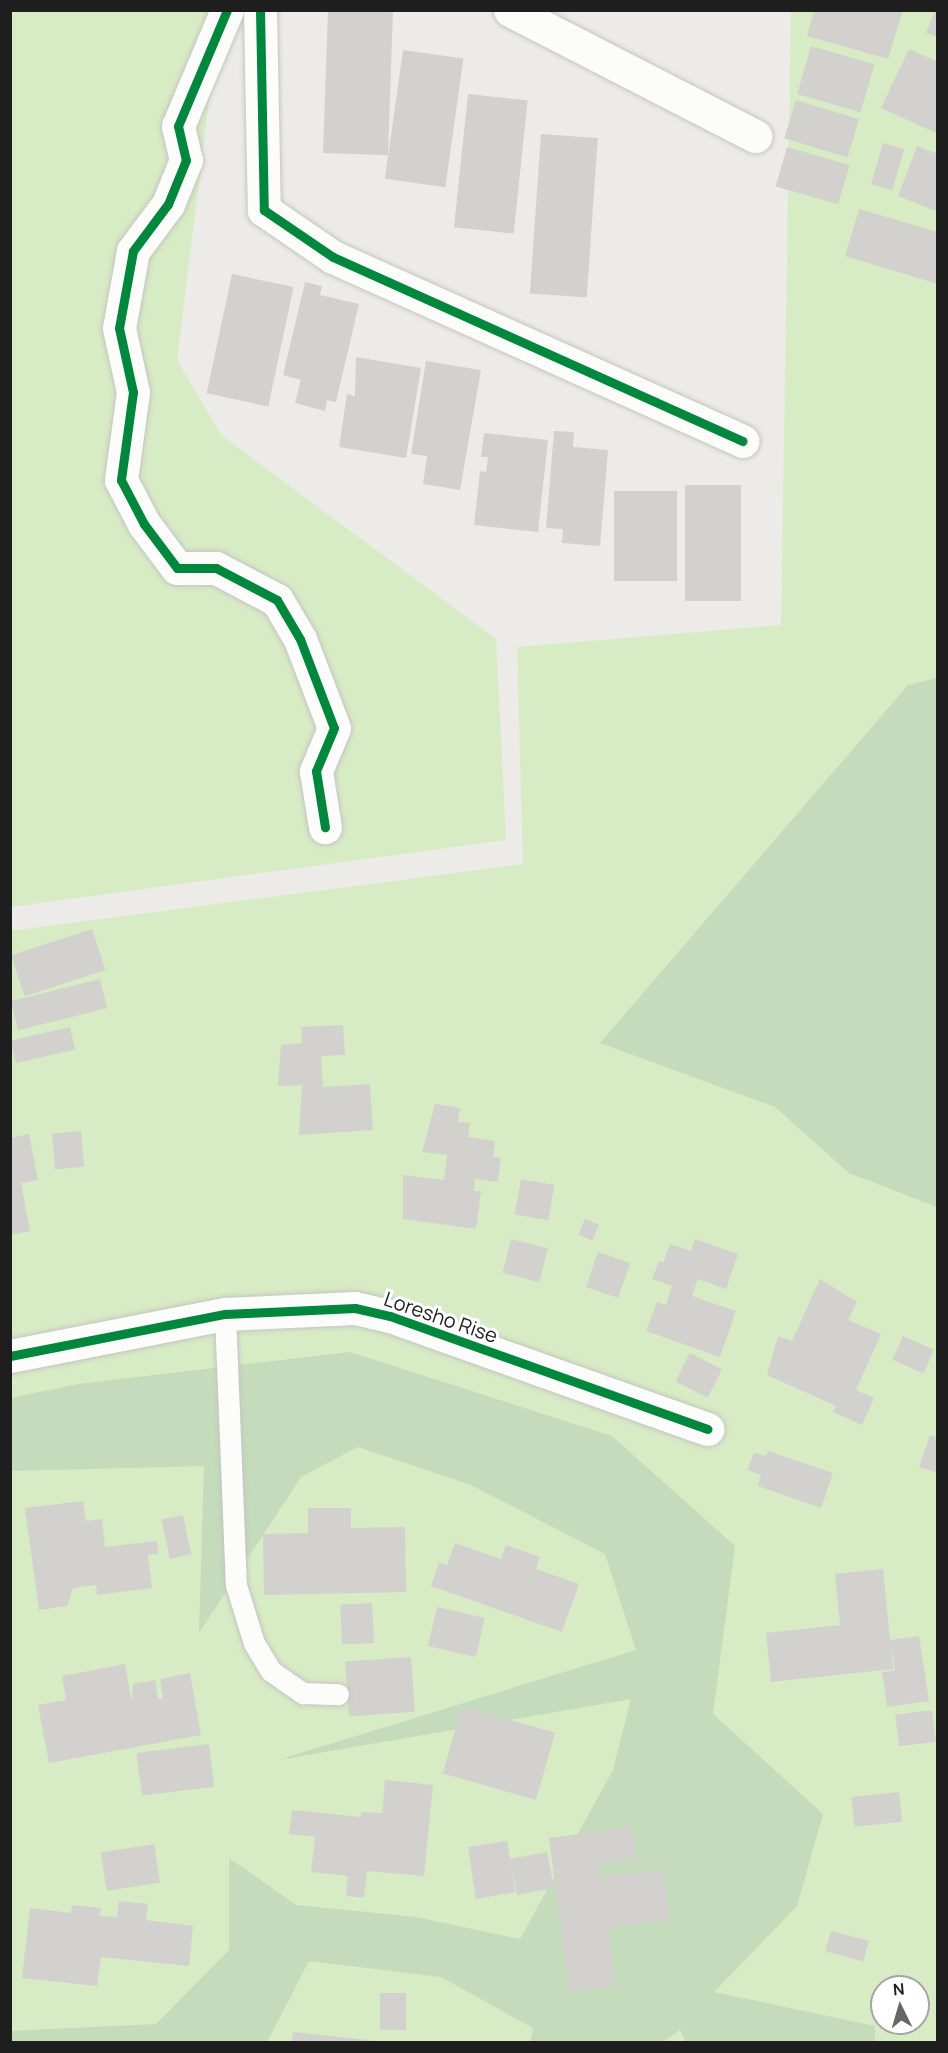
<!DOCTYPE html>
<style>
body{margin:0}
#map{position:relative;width:948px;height:2053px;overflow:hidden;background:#ecebe7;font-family:Manrope,sans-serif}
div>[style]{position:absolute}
.grass>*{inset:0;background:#d7ebc4}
.forest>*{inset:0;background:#c4dcbb}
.building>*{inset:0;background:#d3d1ce;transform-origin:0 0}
.roads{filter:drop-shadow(0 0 2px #c5c4c3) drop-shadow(0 0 2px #c5c4c3)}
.lane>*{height:21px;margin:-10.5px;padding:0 10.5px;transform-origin:10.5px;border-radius:10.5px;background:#fcfcfb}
.street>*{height:33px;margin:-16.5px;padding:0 16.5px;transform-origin:16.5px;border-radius:16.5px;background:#fcfcfb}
.cycleway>*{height:9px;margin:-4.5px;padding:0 4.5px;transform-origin:4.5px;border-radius:4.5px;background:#00873e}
span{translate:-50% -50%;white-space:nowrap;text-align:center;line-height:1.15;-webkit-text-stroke:6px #fff;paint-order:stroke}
.street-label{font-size:20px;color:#1e1e1e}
.frame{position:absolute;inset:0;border:12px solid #1e1e1e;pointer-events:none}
.north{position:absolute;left:870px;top:1975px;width:60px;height:60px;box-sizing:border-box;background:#fff;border:2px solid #a5a5a5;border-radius:50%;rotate:355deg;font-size:16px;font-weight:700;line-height:24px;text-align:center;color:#1e1e1e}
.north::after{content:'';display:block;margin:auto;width:21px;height:27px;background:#666664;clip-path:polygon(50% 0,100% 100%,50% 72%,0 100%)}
</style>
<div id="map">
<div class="grass">
<div style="clip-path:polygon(11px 11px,220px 11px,177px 360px,221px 435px,496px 639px,506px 840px,11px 907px)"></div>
<div style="clip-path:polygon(evenodd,791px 11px,937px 11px,937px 2042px,11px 2042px,10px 931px,523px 864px,517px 647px,781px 625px,791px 11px,882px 1987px,918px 1987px,918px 2023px,882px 2023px,882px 1987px)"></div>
</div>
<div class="forest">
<div style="clip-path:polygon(937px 678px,938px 678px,937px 1207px,849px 1173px,775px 1107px,600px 1043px,908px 685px)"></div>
<div style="clip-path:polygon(350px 1352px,612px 1436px,735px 1546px,713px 1714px,823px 1814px,797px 1906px,714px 1992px,875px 2026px,875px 2042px,686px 2042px,680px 2030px,663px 2042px,530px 2042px,533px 2028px,441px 1977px,309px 1961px,267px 2042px,11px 2042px,10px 2031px,156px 2024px,229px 1950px,229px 1858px,296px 1905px,416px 1917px,520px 1939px,613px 1770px,631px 1699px,278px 1760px,636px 1650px,605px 1554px,471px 1485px,358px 1447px,301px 1477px,199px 1633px,204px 1466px,11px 1471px,11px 1398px,78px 1384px)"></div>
</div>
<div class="building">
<div style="left:328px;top:10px;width:65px;height:143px;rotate:2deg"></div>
<div style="clip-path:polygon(814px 10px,903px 10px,888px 59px,807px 36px)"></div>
<div style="clip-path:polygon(935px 10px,938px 10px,938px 37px,926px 33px)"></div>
<div style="left:811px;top:46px;width:66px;height:50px;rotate:16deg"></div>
<div style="clip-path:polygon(909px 49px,938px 62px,938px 134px,881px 108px)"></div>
<div style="left:403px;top:50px;width:61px;height:130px;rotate:8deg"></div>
<div style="left:468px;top:94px;width:60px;height:134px;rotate:6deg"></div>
<div style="left:796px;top:100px;width:66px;height:40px;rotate:17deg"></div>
<div style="left:541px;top:134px;width:57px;height:160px;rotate:4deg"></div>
<div style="left:883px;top:143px;width:22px;height:43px;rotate:16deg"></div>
<div style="clip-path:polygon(917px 146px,938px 154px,938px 212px,898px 196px)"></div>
<div style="left:787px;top:147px;width:65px;height:41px;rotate:16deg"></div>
<div style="clip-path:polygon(859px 209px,938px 232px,938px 284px,845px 256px)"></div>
<div style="left:232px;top:274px;width:63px;height:122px;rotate:12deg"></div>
<div style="clip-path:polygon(305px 282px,322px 286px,320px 295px,359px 304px,336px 402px,327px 400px,325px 411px,295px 403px,301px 380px,283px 375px)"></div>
<div style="clip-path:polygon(356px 357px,421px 368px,406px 458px,339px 447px,347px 394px,355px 396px)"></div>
<div style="clip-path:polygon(426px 361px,481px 370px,460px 490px,423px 484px,427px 456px,411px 454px)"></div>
<div style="clip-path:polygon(554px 431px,574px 432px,573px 447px,608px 450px,600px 546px,562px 543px,563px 529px,546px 528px)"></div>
<div style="clip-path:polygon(484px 433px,548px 440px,538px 532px,474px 525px,480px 471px,486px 472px,488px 457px,481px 457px)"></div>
<div style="left:685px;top:485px;width:56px;height:116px"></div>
<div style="left:614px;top:491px;width:63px;height:90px"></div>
<div style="left:92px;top:929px;width:43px;height:85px;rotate:72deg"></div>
<div style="left:100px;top:979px;width:30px;height:92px;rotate:76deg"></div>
<div style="clip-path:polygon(343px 1025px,345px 1055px,321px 1056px,323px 1087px,370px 1084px,373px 1130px,299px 1135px,302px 1085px,278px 1086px,281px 1045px,302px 1043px,301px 1027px)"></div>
<div style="left:70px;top:1027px;width:23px;height:61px;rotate:77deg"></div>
<div style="clip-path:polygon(435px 1104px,460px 1108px,458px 1122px,470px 1123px,468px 1137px,495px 1141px,493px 1157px,501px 1158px,498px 1182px,475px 1179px,474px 1191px,481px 1191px,476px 1229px,403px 1219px,403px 1175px,444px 1180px,447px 1155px,422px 1152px)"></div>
<div style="left:81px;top:1131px;width:36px;height:29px;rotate:85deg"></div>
<div style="clip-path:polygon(29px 1134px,38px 1180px,21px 1183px,30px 1231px,10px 1235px,10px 1138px)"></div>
<div style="left:521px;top:1179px;width:34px;height:36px;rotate:10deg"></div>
<div style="left:585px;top:1219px;width:15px;height:17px;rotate:23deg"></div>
<div style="left:511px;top:1239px;width:38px;height:35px;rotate:14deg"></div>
<div style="clip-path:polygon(695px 1239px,738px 1254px,726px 1289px,698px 1279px,692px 1296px,736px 1311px,720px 1357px,646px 1331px,657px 1302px,666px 1305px,672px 1286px,652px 1279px,659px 1261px,663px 1263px,670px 1244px,691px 1251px)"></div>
<div style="left:598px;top:1252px;width:34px;height:37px;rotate:19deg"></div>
<div style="clip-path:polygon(820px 1279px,857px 1302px,848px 1320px,881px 1334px,856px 1390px,874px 1398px,862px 1425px,833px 1412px,836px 1406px,767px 1375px,778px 1336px,792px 1341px)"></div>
<div style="left:903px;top:1336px;width:34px;height:26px;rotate:24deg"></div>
<div style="left:690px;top:1353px;width:36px;height:32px;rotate:27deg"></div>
<div style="clip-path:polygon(930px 1435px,938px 1438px,938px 1473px,919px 1467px)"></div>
<div style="clip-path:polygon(768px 1451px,833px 1473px,821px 1508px,758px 1486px,761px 1475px,747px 1470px,754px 1453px,766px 1456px)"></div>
<div style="clip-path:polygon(83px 1501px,86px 1521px,102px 1519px,105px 1547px,157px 1541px,158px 1554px,148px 1555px,152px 1588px,97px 1595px,96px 1585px,73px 1588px,67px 1606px,39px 1610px,25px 1508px)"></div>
<div style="clip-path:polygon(308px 1508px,351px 1508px,351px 1528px,405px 1527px,406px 1592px,264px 1595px,263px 1534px,308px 1533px)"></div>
<div style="left:183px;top:1515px;width:40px;height:22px;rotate:78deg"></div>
<div style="clip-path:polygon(455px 1543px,501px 1559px,506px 1545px,540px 1557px,536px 1569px,579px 1584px,562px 1632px,431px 1586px,439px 1562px,447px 1565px)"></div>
<div style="clip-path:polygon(883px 1569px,890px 1640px,919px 1636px,929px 1701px,887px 1707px,882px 1672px,895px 1670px,891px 1649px,893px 1669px,771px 1682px,766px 1633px,840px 1625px,835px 1574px)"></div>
<div style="left:372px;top:1603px;width:40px;height:32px;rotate:87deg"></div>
<div style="left:437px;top:1607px;width:49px;height:40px;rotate:13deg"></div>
<div style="left:411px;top:1657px;width:55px;height:66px;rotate:86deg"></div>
<div style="clip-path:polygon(125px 1664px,132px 1702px,133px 1684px,155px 1680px,158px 1699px,163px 1699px,160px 1679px,190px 1673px,201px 1735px,49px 1763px,38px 1705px,66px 1700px,62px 1676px)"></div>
<div style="left:462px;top:1706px;width:97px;height:70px;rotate:16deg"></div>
<div style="left:932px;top:1710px;width:32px;height:37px;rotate:83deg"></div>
<div style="left:209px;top:1744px;width:43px;height:73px;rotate:83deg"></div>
<div style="clip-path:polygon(385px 1780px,433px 1785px,424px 1876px,367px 1871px,364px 1898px,346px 1896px,348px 1876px,311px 1872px,315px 1837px,289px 1834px,292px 1810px,361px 1817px,361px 1812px,382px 1813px)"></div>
<div style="left:899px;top:1792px;width:30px;height:48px;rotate:84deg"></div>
<div style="clip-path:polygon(632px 1827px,636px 1860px,600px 1864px,601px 1877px,663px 1869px,670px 1920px,608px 1928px,615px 1986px,569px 1992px,549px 1838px)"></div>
<div style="clip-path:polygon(507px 1841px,510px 1859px,547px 1852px,554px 1888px,517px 1895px,511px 1864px,515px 1892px,476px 1899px,468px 1847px)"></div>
<div style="left:154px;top:1844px;width:39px;height:54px;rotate:81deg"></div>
<div style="clip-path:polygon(119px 1901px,148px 1904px,146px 1920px,193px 1926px,189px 1966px,101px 1957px,97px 1986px,22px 1978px,30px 1908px,71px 1913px,72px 1905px,101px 1908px,100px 1916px,117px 1917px)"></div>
<div style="left:831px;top:1931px;width:39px;height:21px;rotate:15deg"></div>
<div style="left:380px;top:1993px;width:26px;height:37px"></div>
<div style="clip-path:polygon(293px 2032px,377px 2041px,377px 2042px,292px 2042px)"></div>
</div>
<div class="roads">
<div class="lane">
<div style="left:225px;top:1314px;width:271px;rotate:87.7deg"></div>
<div style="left:236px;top:1585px;width:61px;rotate:72.8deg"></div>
<div style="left:254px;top:1643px;width:33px;rotate:59deg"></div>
<div style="left:271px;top:1671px;width:39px;rotate:35deg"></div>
<div style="left:303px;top:1693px;width:35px;rotate:2deg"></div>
</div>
<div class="street">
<div style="left:227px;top:10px;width:126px;rotate:112.9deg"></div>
<div style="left:178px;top:126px;width:35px;rotate:77deg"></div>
<div style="left:186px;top:160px;width:48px;rotate:112.2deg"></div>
<div style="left:168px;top:204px;width:59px;rotate:126.7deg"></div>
<div style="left:133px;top:251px;width:78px;rotate:100.3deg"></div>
<div style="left:119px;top:328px;width:66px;rotate:77.7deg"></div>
<div style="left:133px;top:392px;width:89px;rotate:97.8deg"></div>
<div style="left:121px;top:480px;width:50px;rotate:62.4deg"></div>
<div style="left:144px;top:524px;width:55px;rotate:53.1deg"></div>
<div style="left:177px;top:568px;width:39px"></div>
<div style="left:216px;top:568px;width:69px;rotate:27.7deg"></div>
<div style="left:277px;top:600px;width:45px;rotate:59.5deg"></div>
<div style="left:300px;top:639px;width:95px;rotate:69.1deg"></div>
<div style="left:334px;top:728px;width:47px;rotate:112.7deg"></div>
<div style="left:316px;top:771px;width:57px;rotate:80.9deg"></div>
<div style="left:260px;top:10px;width:200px;rotate:88.9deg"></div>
<div style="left:264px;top:210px;width:83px;rotate:34.3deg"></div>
<div style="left:333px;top:257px;width:449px;rotate:24.2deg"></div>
<div style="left:510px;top:10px;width:276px;rotate:27.2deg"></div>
<div style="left:10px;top:1356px;width:219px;rotate:-11.1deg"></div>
<div style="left:225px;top:1314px;width:130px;rotate:-2.6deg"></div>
<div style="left:355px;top:1308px;width:36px;rotate:13deg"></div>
<div style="left:390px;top:1316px;width:337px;rotate:19.6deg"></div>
</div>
</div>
<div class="cycleway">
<div style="left:227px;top:10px;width:126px;rotate:112.9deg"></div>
<div style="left:178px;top:126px;width:35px;rotate:77deg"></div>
<div style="left:186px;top:160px;width:48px;rotate:112.2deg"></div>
<div style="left:168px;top:204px;width:59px;rotate:126.7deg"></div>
<div style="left:133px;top:251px;width:78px;rotate:100.3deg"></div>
<div style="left:119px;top:328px;width:66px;rotate:77.7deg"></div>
<div style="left:133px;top:392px;width:89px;rotate:97.8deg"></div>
<div style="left:121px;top:480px;width:50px;rotate:62.4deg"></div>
<div style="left:144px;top:524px;width:55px;rotate:53.1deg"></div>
<div style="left:177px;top:568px;width:39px"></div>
<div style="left:216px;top:568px;width:69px;rotate:27.7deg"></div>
<div style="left:277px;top:600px;width:45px;rotate:59.5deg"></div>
<div style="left:300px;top:639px;width:95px;rotate:69.1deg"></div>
<div style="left:334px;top:728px;width:47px;rotate:112.7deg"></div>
<div style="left:316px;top:771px;width:57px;rotate:80.9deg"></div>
<div style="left:260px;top:10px;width:200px;rotate:88.9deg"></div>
<div style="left:264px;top:210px;width:83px;rotate:34.3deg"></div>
<div style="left:333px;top:257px;width:449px;rotate:24.2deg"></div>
<div style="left:10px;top:1356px;width:219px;rotate:-11.1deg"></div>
<div style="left:225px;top:1314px;width:130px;rotate:-2.6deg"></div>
<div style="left:355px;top:1308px;width:36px;rotate:13deg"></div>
<div style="left:390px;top:1316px;width:337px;rotate:19.6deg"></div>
</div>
<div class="street-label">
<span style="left:441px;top:1317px;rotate:19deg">Loresho Rise</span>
</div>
<div class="frame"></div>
<div class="north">N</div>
</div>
